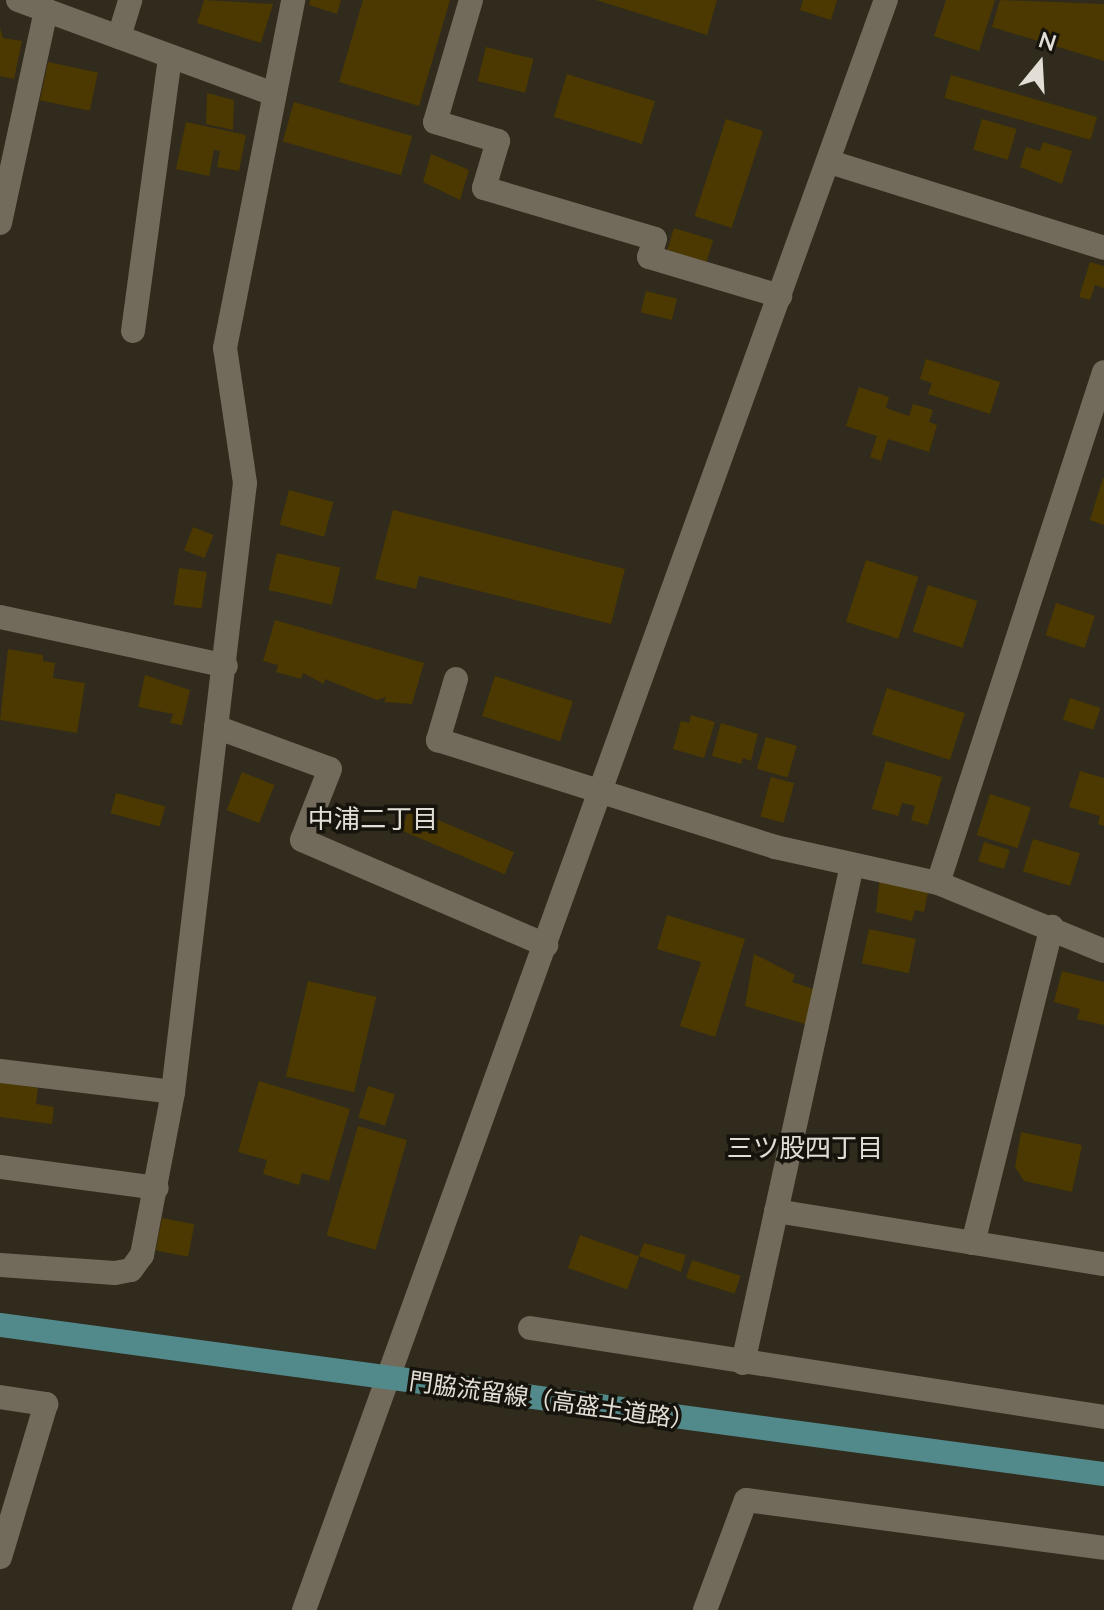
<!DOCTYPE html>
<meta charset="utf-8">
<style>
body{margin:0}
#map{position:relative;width:1104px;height:1610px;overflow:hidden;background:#302b1c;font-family:Lato,"Noto Sans JP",sans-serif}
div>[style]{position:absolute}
.building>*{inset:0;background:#4b3901;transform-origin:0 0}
.minor>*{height:24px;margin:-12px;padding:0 12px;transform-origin:12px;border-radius:12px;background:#726b5b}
.major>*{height:24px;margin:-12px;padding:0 12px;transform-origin:12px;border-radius:12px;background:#52898b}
span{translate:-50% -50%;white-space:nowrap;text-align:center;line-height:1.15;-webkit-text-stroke:7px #16130d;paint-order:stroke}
.street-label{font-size:24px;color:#e2ded5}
.neighbourhood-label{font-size:26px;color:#e2ded5}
.north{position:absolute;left:1000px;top:24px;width:80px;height:80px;-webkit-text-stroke:6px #16130d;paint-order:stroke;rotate:18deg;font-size:22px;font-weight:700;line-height:32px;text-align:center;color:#e2ded5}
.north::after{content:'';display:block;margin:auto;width:28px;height:36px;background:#e2ded5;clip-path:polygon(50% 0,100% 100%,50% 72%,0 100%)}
</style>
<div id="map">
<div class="building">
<div style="clip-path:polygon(204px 0,273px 4px,261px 43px,197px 23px)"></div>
<div style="clip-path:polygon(310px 0,341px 0,337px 14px,309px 5px)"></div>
<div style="clip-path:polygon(363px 0,450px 0,419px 106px,339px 82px)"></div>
<div style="clip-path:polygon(596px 0,717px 0,707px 35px)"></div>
<div style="clip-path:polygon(803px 0,837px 0,831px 20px,800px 10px)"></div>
<div style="clip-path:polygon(946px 0,995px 0,979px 51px,934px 36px)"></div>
<div style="clip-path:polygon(1000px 0,1104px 4px,1104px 61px,992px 27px)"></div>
<div style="clip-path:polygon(0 28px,3px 38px,22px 41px,14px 79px,0 76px)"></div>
<div style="left:486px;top:47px;width:49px;height:35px;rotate:14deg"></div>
<div style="left:48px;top:62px;width:51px;height:39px;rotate:12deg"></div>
<div style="left:567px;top:74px;width:92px;height:45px;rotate:17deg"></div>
<div style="left:951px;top:75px;width:152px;height:24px;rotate:16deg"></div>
<div style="clip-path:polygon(207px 93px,234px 100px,233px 130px,206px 124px)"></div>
<div style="left:294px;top:102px;width:123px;height:41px;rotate:16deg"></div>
<div style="left:726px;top:119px;width:39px;height:102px;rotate:18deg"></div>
<div style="left:982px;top:119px;width:36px;height:32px;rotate:16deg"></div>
<div style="clip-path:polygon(186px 122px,246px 135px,239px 171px,217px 167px,220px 151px,214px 150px,209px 176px,176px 169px)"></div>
<div style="clip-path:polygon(1043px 142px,1072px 151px,1062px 184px,1020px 167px,1026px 147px,1040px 151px)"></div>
<div style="clip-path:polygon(431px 154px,469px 170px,460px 200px,423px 182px)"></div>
<div style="left:674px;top:228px;width:41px;height:23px;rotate:17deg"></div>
<div style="clip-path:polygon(1090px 262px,1104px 266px,1104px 288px,1095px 285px,1090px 300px,1079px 297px)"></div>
<div style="left:646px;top:291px;width:32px;height:22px;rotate:14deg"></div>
<div style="clip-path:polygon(926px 359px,1000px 382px,990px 414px,928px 394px,932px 383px,920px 379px)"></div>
<div style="clip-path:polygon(859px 387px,889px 397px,886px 408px,909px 416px,913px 404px,933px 410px,929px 422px,937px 425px,929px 452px,888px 439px,881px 461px,870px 457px,877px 436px,846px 426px)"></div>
<div style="clip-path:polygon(1103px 478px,1104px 478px,1104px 525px,1090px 520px)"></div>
<div style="left:289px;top:490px;width:46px;height:36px;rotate:15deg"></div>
<div style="clip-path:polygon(393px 510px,625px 569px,611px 624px,419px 576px,416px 589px,375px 579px)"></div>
<div style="left:193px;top:527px;width:22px;height:25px;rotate:21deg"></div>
<div style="left:277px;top:553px;width:65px;height:38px;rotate:13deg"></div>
<div style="left:866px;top:560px;width:55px;height:65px;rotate:18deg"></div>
<div style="left:179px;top:568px;width:28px;height:37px;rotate:8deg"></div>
<div style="left:928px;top:585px;width:52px;height:49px;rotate:18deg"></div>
<div style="left:1056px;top:603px;width:41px;height:34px;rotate:18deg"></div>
<div style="clip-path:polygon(275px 620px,424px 663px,412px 704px,384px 702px,386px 697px,377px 700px,325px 679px,324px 684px,303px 673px,301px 679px,276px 672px,278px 665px,263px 661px)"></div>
<div style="clip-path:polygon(8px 649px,43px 655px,43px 661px,55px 663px,53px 678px,85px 683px,77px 733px,0 720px)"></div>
<div style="clip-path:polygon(145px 675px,190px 690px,182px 725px,170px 723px,173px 714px,138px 707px)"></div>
<div style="left:495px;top:676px;width:82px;height:42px;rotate:18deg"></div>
<div style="left:887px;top:688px;width:82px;height:49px;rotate:18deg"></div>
<div style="left:1070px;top:698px;width:32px;height:23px;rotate:18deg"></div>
<div style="clip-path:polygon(691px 715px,715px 722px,704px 758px,673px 749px,681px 721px,689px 723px)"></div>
<div style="clip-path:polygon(721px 723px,758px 734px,751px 761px,743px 758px,741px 764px,712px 756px)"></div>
<div style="left:766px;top:737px;width:32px;height:33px;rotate:16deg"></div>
<div style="clip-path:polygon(886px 761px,942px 777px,928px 825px,911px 820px,915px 806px,902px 803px,898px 816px,872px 809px)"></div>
<div style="clip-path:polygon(1080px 771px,1104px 778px,1104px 826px,1098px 824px,1100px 816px,1069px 807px)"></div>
<div style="left:242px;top:772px;width:35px;height:41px;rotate:22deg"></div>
<div style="left:771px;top:777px;width:24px;height:41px;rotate:15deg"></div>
<div style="left:116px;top:793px;width:51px;height:21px;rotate:15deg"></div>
<div style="left:990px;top:794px;width:43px;height:43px;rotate:18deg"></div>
<div style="left:410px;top:808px;width:113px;height:24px;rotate:23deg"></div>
<div style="left:1033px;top:839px;width:49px;height:34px;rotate:17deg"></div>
<div style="left:984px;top:842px;width:27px;height:20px;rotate:17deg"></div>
<div style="clip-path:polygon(880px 876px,929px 887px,924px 912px,915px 910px,912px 921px,876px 912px)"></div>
<div style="clip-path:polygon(667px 915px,745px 939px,715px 1037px,680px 1026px,701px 962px,657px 949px)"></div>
<div style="left:869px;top:929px;width:48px;height:35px;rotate:12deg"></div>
<div style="clip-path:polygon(754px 954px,795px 975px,792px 982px,816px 990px,805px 1024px,745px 1006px)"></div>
<div style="clip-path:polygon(1062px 971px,1104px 982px,1104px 1025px,1077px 1019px,1080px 1009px,1054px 1002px)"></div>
<div style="left:308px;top:981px;width:70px;height:98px;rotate:13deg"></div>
<div style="clip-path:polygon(259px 1081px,350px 1109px,329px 1181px,302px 1173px,299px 1185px,263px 1174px,267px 1160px,238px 1152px)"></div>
<div style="clip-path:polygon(0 1082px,38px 1088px,36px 1104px,54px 1107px,52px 1124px,0 1117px)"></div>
<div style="left:368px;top:1086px;width:28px;height:33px;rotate:17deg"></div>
<div style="left:358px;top:1126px;width:51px;height:114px;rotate:16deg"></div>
<div style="clip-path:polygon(1021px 1132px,1082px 1145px,1072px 1192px,1024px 1181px,1015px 1167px)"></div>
<div style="left:162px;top:1218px;width:33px;height:33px;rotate:11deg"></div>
<div style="left:580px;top:1235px;width:63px;height:35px;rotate:20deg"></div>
<div style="clip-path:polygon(644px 1243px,686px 1255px,681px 1272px,639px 1256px)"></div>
<div style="left:692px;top:1260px;width:51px;height:19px;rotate:18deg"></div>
</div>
<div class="minor">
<div style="left:18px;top:0;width:270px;rotate:20.2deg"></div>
<div style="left:471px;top:0;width:127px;rotate:106.4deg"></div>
<div style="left:435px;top:122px;width:66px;rotate:16.8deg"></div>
<div style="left:498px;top:141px;width:49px;rotate:106.6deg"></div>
<div style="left:484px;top:188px;width:178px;rotate:16.6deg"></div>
<div style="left:655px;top:239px;width:19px;rotate:108deg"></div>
<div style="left:649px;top:257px;width:137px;rotate:16.6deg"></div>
<div style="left:119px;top:37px;width:39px;rotate:-73deg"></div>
<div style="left:830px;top:162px;width:287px;rotate:17.4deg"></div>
<div style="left:0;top:223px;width:218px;rotate:-77.8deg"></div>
<div style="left:133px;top:331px;width:277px;rotate:-82.3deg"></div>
<div style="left:0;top:617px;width:231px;rotate:12.2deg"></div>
<div style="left:456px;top:679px;width:64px;rotate:106.4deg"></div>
<div style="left:438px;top:740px;width:354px;rotate:17.6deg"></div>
<div style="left:775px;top:847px;width:167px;rotate:12.5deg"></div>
<div style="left:938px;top:883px;width:179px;rotate:22.3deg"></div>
<div style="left:216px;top:727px;width:121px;rotate:20.2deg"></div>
<div style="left:330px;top:769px;width:76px;rotate:111.5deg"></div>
<div style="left:302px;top:840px;width:266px;rotate:23.3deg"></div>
<div style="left:938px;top:883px;width:537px;rotate:-72deg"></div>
<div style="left:0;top:1071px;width:174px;rotate:6.9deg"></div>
<div style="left:0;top:1167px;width:158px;rotate:7.6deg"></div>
<div style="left:776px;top:1211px;width:332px;rotate:9.2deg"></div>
<div style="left:973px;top:1243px;width:326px;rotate:-76deg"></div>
<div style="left:0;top:1265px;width:115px;rotate:4deg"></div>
<div style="left:115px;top:1273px;width:16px;rotate:-11deg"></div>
<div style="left:131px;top:1270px;width:19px;rotate:-54deg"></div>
<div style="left:142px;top:1255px;width:166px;rotate:-79.2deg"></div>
<div style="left:173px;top:1092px;width:613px;rotate:-83.26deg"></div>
<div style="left:245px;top:483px;width:136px;rotate:-98.4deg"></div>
<div style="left:225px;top:348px;width:355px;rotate:-78.9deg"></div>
<div style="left:530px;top:1328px;width:581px;rotate:8.81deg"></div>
<div style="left:743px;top:1363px;width:510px;rotate:-77.65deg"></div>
<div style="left:0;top:1397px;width:47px;rotate:8.7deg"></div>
<div style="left:46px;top:1404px;width:160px;rotate:106.7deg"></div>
<div style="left:304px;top:1610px;width:1712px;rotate:-70.13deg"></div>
<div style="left:705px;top:1610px;width:117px;rotate:-69.6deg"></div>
<div style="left:746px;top:1500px;width:361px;rotate:7.6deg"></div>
</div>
<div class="major">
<div style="left:0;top:1325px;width:1114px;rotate:7.69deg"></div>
</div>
<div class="street-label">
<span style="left:552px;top:1400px;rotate:8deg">門脇流留線（高盛土道路）</span>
</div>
<div class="neighbourhood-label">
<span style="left:373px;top:819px">中浦二丁目</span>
<span style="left:805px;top:1148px">三ツ股四丁目</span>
</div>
<div class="north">N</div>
</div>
